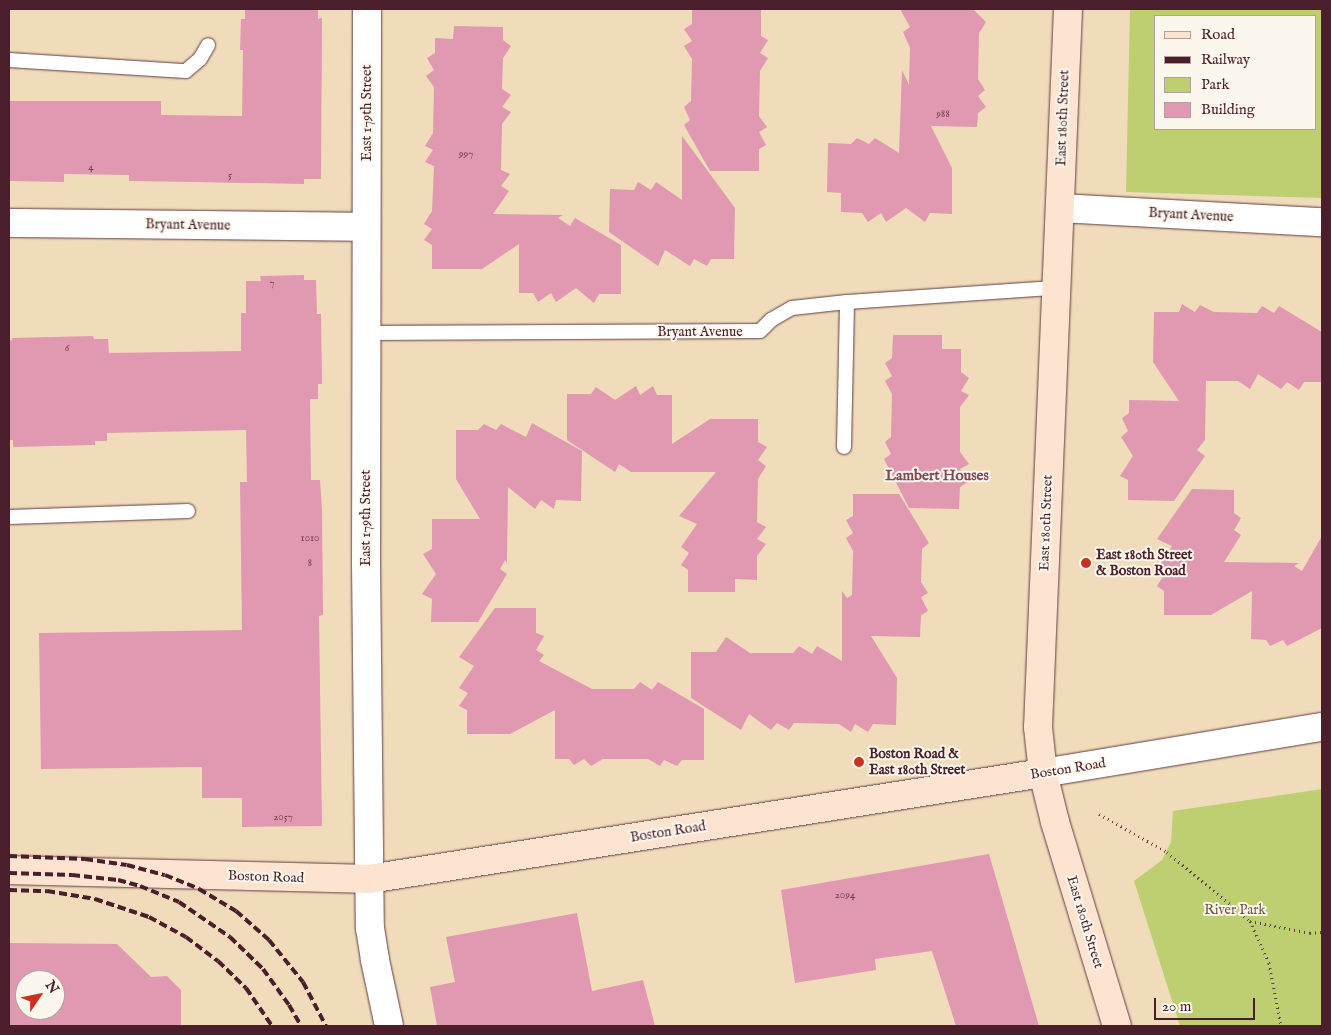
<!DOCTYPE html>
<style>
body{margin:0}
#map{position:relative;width:1331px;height:1035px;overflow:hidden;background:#f0dcbb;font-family:"IM FELL English",serif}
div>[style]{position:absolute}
.green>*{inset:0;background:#becf71}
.building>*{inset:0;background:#e099b0}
.path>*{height:3px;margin-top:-1.5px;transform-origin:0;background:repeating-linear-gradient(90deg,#633b41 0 1px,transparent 0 5px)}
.roads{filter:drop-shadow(0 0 1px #633b41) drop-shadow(0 0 1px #633b41)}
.lane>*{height:14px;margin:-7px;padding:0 7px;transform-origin:7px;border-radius:7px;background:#fff}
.street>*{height:28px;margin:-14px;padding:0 14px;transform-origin:14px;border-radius:14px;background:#fff}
.secondary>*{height:28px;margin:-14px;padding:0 14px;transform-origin:14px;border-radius:14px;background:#fde4d1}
.rail>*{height:4px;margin-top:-2px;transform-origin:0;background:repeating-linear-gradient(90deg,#4a1f2b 0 8px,transparent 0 12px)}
.dots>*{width:14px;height:14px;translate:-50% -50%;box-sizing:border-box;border:2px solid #fbf7ec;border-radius:50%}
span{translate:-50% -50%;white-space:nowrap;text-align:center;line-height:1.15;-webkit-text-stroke:4px #fbf7ec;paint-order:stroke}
.number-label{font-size:11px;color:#703e4c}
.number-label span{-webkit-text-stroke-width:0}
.street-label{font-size:14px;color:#4a1f2b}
.poi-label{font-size:14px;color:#4a1f2b;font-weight:700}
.left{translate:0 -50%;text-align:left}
.park-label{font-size:14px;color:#6d5440}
.neighbourhood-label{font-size:15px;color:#7e4a5a;font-weight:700}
.frame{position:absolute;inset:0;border:10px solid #4a1f2b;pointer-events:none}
.legend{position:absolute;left:1154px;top:15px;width:162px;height:115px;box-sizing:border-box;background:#fbf7ec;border:1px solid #b4a19f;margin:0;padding:6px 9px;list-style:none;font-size:15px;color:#4a1f2b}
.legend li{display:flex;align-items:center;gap:10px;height:25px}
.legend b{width:25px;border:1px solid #b4a19f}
.north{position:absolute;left:15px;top:970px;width:50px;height:50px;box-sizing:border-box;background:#fbf7ec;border:1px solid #b4a19f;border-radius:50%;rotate:56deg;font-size:14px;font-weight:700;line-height:20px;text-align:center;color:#4a1f2b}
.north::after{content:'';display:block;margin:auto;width:18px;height:22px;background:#c8321e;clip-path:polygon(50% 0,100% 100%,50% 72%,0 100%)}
.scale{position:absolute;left:1154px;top:998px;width:101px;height:22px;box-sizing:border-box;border:2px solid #4a1f2b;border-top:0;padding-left:6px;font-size:15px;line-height:18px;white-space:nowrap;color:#4a1f2b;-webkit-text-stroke:4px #fbf7ec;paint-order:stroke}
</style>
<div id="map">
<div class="green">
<div style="clip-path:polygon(evenodd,1130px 9px,1322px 9px,1322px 198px,1126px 192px,1130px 9px,1155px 16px,1315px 16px,1315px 129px,1155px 129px,1155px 16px)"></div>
<div style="clip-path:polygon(1322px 789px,1322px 1026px,1180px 1026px,1134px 881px,1162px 860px,1171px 842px,1173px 811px)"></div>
</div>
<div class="building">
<div style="clip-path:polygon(245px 9px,318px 9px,318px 19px,322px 18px,321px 179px,304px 179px,304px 184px,194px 182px,129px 181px,129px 175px,64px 174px,64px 182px,10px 181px,10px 101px,161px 101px,161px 115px,242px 116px,243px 50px,240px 50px,241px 19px,245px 19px)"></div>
<div style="clip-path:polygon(692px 9px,761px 9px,761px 36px,768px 40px,760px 53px,768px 58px,760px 71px,759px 116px,767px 127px,759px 132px,766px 145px,759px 149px,759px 171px,710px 171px,684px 125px,690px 120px,684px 107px,691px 101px,692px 59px,684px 46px,692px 41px,684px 29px,692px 24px)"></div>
<div style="clip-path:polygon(900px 9px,973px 9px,986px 22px,979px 33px,978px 79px,985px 90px,978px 96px,986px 107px,978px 113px,977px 127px,931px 126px,952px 168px,952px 214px,930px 213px,925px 222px,906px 208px,886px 222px,881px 213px,868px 222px,862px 213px,841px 212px,841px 193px,827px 192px,828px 143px,851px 144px,857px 138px,869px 144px,875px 138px,899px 153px,902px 70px,909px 85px,910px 48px,903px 32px,910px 27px)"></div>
<div style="clip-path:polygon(454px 26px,503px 27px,503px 40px,511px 46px,503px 58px,502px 89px,511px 95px,502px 107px,511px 112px,502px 124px,501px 170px,510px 174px,501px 186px,509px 191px,493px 214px,563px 215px,558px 218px,570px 226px,575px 218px,621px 245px,621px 294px,599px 294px,594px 303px,576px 288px,556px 302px,551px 293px,538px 302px,533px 293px,519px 293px,519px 244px,482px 269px,432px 269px,432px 245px,424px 240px,432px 229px,424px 224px,432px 211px,434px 166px,425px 162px,433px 150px,425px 146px,433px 133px,434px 87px,426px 76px,434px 70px,427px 58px,435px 53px,435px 38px,453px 39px)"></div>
<div style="clip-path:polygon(682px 136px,735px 208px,734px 259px,711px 259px,707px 266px,694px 259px,690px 266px,665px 250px,658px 266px,609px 232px,610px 189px,634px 190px,638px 182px,651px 190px,656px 182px,682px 200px)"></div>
<div style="clip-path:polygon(304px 275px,304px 280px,316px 280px,317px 314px,321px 314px,322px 384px,318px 384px,318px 399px,310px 399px,311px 480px,320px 480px,322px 510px,323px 615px,319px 616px,322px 826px,242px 827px,242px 798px,202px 798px,202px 767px,41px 769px,39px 633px,242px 630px,240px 482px,247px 482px,246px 430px,107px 433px,107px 441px,95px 441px,95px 445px,13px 447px,13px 440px,9px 440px,9px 341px,12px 340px,12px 338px,93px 336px,94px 339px,108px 339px,109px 353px,241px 351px,241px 313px,246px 313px,246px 281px,261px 281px,260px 276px)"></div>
<div style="clip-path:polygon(1182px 304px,1195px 312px,1200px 305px,1214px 312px,1257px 313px,1262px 306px,1274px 313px,1279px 306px,1322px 332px,1322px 382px,1304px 382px,1299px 390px,1287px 382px,1281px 389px,1258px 374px,1250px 389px,1238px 381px,1206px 381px,1205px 440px,1197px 450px,1205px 456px,1174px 501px,1128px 500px,1128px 480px,1120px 476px,1133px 456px,1121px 437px,1128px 431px,1122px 418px,1129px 413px,1129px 400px,1179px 401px,1153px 362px,1154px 312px,1179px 312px)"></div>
<div style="clip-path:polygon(893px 335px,942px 335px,942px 349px,961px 349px,961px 372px,969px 378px,961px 391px,969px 395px,960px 407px,960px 452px,969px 464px,960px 469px,968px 482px,960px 487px,959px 509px,909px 508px,884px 459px,891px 454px,885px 442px,891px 437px,892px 394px,885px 381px,892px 376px,885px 363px,892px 358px)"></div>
<div style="clip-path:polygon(636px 386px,640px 395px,653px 386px,657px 395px,672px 395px,672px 444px,710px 419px,758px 419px,758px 442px,767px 447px,758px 460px,766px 466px,758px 479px,757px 522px,766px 527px,757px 539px,766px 544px,757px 556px,757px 580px,735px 579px,735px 592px,688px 592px,688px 570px,681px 565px,689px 553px,681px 547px,697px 524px,679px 516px,716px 472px,631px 472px,619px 464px,615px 472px,567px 440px,567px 394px,591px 394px,596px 387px,615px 400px)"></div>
<div style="clip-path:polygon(532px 423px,582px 451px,581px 501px,556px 500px,554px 509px,541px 500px,535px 509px,508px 487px,507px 563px,505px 560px,500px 569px,507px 574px,478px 622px,431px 622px,432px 599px,422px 594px,436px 574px,423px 554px,432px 549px,432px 519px,480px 519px,456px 479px,456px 430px,478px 430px,484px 424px,496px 430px,501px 424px,526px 437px)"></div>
<div style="clip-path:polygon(1192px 489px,1234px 490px,1234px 513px,1241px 518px,1234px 530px,1241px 535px,1224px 562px,1299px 563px,1294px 566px,1302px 571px,1322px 536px,1322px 628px,1287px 646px,1283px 640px,1270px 646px,1266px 640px,1251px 639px,1252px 591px,1211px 615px,1164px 615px,1164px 591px,1157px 586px,1165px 573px,1157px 570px,1172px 546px,1157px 539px)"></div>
<div style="clip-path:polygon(853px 494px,899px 494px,929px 543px,922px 549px,921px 582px,928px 593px,921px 597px,928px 611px,921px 615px,920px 637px,871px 636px,897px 678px,896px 725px,873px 724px,868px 732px,855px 724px,851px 732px,839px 724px,794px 723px,789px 730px,777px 723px,771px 730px,749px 714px,741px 730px,691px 698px,691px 652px,716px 652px,726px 637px,750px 653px,793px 653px,799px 646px,812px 654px,817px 646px,842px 661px,842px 591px,847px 598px,852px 595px,853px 551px,846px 538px,853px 533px,846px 520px,853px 516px)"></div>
<div style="clip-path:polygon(495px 608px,536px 608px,536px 633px,544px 636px,536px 650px,544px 655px,539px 661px,592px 689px,634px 689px,640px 682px,652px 690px,658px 682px,704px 709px,704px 760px,682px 760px,677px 766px,664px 760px,660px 766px,648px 759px,603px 759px,591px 766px,584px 759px,574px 765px,569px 759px,555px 759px,555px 710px,510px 734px,467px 734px,467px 710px,459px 706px,468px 693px,459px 688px,474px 666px,459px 657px)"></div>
<div style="clip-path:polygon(989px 854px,1039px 1026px,956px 1026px,932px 951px,875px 959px,876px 970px,795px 983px,781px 890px)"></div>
<div style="clip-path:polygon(577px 913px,592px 991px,643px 980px,655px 1026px,437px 1026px,430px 987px,455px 982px,446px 937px)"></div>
<div style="clip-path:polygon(evenodd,9px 943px,117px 944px,151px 977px,167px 976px,181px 990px,181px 1026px,9px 1026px,9px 943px,25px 980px,55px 980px,55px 1010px,25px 1010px,25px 980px)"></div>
</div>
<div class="path">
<div style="left:1099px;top:814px;width:78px;rotate:29.2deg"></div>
<div style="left:1167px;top:852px;width:108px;rotate:39.7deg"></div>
<div style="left:1250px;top:921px;width:61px;rotate:11.3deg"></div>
<div style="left:1310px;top:933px;width:12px;rotate:-5deg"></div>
<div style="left:1250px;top:921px;width:46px;rotate:65.7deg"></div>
<div style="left:1269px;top:963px;width:64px;rotate:79.2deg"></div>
</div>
<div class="roads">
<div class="lane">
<div style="left:9px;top:60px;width:177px;rotate:3.6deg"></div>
<div style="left:186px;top:71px;width:18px;rotate:-41deg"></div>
<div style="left:200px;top:59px;width:16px;rotate:-60deg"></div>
<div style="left:366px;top:333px;width:394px;rotate:-0.3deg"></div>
<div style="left:760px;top:331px;width:16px;rotate:-45deg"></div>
<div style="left:771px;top:320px;width:24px;rotate:-30deg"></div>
<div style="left:792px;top:308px;width:55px;rotate:-6.2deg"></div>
<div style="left:847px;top:302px;width:208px;rotate:-3.9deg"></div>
<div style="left:844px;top:447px;width:145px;rotate:-88.8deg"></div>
<div style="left:9px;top:517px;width:179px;rotate:-1.9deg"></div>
</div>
<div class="street">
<div style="left:367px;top:9px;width:554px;rotate:90.1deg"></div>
<div style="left:366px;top:563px;width:365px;rotate:89.4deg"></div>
<div style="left:370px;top:928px;width:32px;rotate:81deg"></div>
<div style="left:375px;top:960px;width:67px;rotate:78deg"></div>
<div style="left:1060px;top:208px;width:262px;rotate:3.1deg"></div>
<div style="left:9px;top:223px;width:357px;rotate:0.6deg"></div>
<div style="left:1043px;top:773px;width:283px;rotate:-9.4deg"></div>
</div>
<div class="secondary">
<div style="left:1068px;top:9px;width:719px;rotate:92.39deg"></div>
<div style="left:1038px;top:727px;width:46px;rotate:83.8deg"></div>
<div style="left:1043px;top:773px;width:50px;rotate:76.2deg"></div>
<div style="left:1055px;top:822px;width:213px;rotate:73.1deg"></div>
<div style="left:9px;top:870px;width:360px;rotate:1.4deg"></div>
<div style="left:369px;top:879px;width:682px;rotate:-8.94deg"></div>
</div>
</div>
<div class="rail">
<div style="left:9px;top:856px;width:76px;rotate:2.3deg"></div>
<div style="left:85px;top:859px;width:42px;rotate:8.1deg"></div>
<div style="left:127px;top:865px;width:39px;rotate:15deg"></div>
<div style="left:165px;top:875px;width:37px;rotate:22deg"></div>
<div style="left:199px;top:889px;width:43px;rotate:30.7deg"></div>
<div style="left:236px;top:911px;width:44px;rotate:41.3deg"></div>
<div style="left:269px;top:940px;width:54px;rotate:51deg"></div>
<div style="left:303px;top:982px;width:50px;rotate:62.4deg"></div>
<div style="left:9px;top:873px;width:63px;rotate:1.8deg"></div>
<div style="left:72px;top:875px;width:46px;rotate:6.2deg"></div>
<div style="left:118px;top:880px;width:23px;rotate:15deg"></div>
<div style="left:140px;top:886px;width:42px;rotate:22.3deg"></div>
<div style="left:179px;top:902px;width:62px;rotate:34.5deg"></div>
<div style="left:230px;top:937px;width:46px;rotate:44.1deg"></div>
<div style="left:263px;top:969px;width:44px;rotate:54.2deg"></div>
<div style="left:289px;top:1005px;width:24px;rotate:60deg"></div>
<div style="left:9px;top:890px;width:38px;rotate:2deg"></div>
<div style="left:47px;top:891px;width:49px;rotate:9.5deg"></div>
<div style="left:95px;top:899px;width:57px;rotate:18.4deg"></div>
<div style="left:149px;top:917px;width:42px;rotate:28.4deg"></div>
<div style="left:186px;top:937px;width:40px;rotate:37deg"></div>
<div style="left:218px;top:961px;width:39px;rotate:44deg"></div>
<div style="left:246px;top:988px;width:46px;rotate:55.6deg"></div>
</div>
<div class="dots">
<div style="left:1086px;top:563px;background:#c8321e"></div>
<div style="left:859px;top:762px;background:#c8321e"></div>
</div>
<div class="number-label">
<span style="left:943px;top:114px">988</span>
<span style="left:466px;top:154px">997</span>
<span style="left:91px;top:167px">4</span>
<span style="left:230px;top:175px">5</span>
<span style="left:272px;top:283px">7</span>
<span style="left:67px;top:348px">6</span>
<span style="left:310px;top:538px">1010</span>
<span style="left:310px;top:563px">8</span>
<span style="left:283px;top:817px">2057</span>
<span style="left:845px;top:895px">2094</span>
</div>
<div class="street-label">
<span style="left:367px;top:113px;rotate:-90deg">East 179th Street</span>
<span style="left:1063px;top:118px;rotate:-88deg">East 180th Street</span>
<span style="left:1191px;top:215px;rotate:3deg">Bryant Avenue</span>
<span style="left:188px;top:225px;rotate:1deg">Bryant Avenue</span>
<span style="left:700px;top:332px">Bryant Avenue</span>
<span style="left:366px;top:518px;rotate:-90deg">East 179th Street</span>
<span style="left:1046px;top:523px;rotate:-88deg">East 180th Street</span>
<span style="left:1068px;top:769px;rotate:-9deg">Boston Road</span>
<span style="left:668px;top:832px;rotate:-9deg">Boston Road</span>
<span style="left:266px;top:877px;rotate:2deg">Boston Road</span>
<span style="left:1085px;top:922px;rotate:73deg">East 180th Street</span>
</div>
<div class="poi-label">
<span class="left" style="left:1096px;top:563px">East 180th Street<br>&amp; Boston Road</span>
<span class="left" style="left:869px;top:762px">Boston Road &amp;<br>East 180th Street</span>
</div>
<div class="park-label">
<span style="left:1235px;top:910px">River Park</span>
</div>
<div class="neighbourhood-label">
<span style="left:937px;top:476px">Lambert Houses</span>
</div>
<div class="frame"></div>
<ul class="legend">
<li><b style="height:6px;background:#fde4d1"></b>Road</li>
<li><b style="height:6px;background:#4a1f2b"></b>Railway</li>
<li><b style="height:14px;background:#becf71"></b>Park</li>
<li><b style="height:14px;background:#e099b0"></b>Building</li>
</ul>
<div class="north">N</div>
<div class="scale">20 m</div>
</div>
